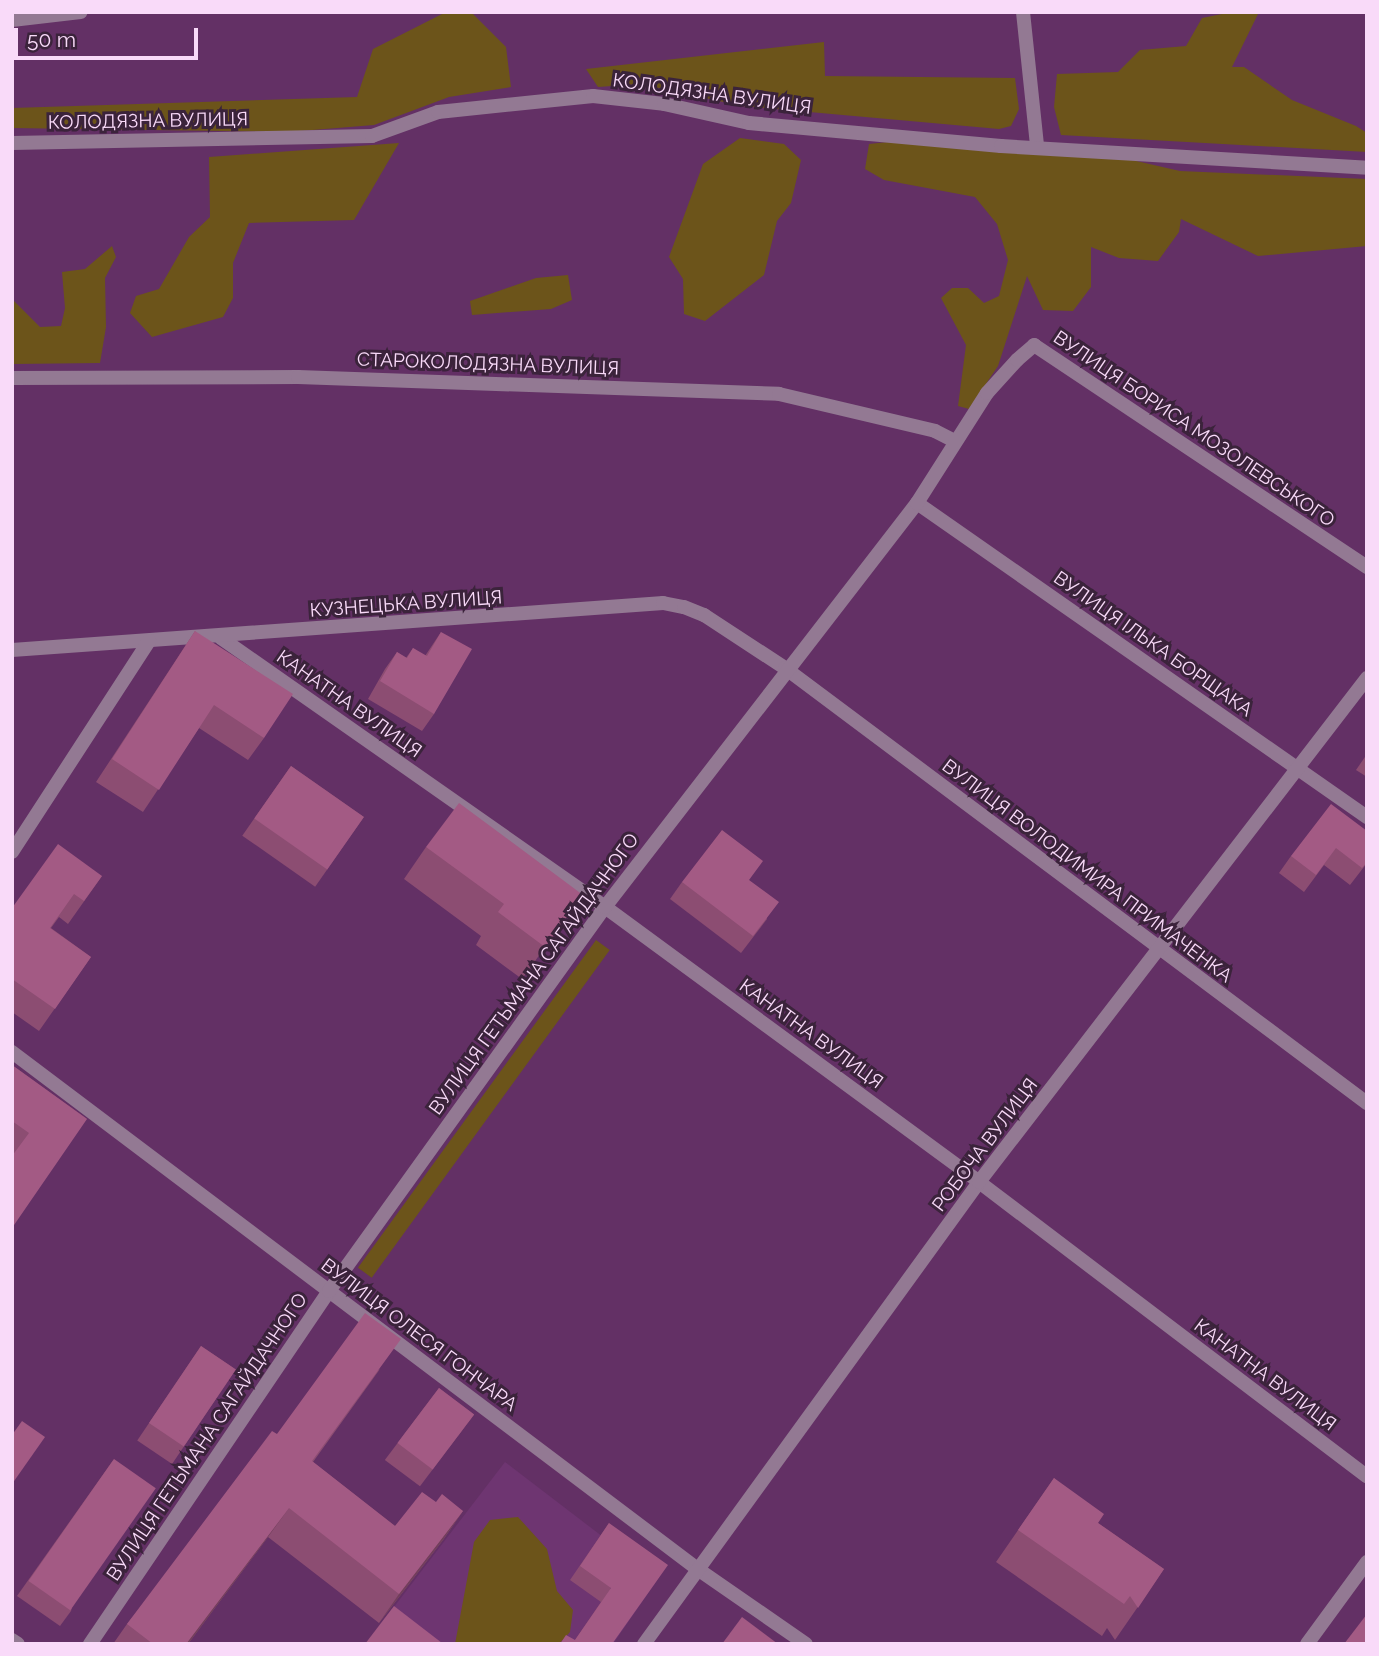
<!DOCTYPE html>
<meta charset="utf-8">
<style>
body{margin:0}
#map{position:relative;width:1379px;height:1656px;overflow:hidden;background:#633065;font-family:Raleway,sans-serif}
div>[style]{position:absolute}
.built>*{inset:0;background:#6e3571}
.green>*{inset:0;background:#6c541a;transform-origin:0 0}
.minor>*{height:14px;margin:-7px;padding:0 7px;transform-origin:7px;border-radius:7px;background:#937993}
.tertiary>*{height:14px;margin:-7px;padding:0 7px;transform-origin:7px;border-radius:7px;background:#937993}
.wall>*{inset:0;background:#8c4d72;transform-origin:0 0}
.shaded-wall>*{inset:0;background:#723f5c}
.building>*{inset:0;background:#a35a84;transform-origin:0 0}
span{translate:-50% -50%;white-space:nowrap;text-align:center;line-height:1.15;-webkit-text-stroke:6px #3b233b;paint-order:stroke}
.street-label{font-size:19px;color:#f9daf9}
.frame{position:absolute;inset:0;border:14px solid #f9daf9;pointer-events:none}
.scale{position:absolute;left:14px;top:28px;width:184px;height:32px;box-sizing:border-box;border:4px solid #f9daf9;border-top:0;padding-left:9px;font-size:21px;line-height:24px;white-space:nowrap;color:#f9daf9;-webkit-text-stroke:5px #3b233b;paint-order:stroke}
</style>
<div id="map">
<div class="built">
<div style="clip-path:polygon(505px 1462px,658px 1579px,613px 1644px,415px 1644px,384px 1620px)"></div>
</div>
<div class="green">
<div style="clip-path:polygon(446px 12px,471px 12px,506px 47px,511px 87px,449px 97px,374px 125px,288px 132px,12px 128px,12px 108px,357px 97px,373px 49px)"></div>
<div style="clip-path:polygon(1232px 12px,1259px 12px,1232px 67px,1244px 67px,1292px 100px,1356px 126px,1367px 133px,1367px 152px,1061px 135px,1054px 107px,1057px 74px,1118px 72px,1140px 50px,1186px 46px,1202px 18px)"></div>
<div style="clip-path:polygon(824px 42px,825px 76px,1015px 78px,1019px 109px,1011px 126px,999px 129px,742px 106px,640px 84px,598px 87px,586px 69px)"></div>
<div style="clip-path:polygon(740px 138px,784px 144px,801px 160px,791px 203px,777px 221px,764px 275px,705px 321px,684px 314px,683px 279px,669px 257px,703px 164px)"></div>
<div style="clip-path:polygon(888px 142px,1110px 155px,1180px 171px,1367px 179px,1367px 246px,1258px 256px,1181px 219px,1179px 232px,1158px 261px,1119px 258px,1091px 247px,1091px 287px,1073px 311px,1043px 310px,1027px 276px,998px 366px,969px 409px,958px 406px,966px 345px,941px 298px,952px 288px,968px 288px,984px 303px,999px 296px,1008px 260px,997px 224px,975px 197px,884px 180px,865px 169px,869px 144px)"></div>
<div style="clip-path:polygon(399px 143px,354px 220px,249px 223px,233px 263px,233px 298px,223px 317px,152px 337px,130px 313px,136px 296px,159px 289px,189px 237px,210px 217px,209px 157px)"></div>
<div style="clip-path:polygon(112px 246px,116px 257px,105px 278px,106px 327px,100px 363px,12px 364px,12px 299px,40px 327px,61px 326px,65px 308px,62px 272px,85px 269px)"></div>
<div style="clip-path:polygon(568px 275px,572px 300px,551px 309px,472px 315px,470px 301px,536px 278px)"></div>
<div style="left:596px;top:940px;width:17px;height:405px;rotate:36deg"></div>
<div style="clip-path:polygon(518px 1517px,547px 1549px,557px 1591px,573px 1610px,570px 1632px,559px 1644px,455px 1644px,474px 1542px,490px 1520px)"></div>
</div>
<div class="minor">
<div style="left:1023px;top:12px;width:135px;rotate:84deg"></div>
<div style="left:12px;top:20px;width:69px;rotate:-6.6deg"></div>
<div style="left:12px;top:143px;width:360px;rotate:-1.1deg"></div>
<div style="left:372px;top:136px;width:70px;rotate:-20deg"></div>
<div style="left:438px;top:112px;width:156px;rotate:-5.9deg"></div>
<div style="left:593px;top:96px;width:71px;rotate:6.4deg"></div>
<div style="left:664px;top:104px;width:87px;rotate:12.6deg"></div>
<div style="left:749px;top:123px;width:253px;rotate:5.2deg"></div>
<div style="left:1001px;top:146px;width:367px;rotate:3.4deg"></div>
<div style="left:12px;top:378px;width:286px;rotate:-0.2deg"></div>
<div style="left:298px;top:377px;width:481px;rotate:2deg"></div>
<div style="left:779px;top:394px;width:160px;rotate:13.3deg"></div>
<div style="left:935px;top:431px;width:22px;rotate:27deg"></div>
<div style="left:917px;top:503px;width:549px;rotate:34.91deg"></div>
<div style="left:221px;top:638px;width:469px;rotate:35deg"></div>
<div style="left:605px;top:907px;width:464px;rotate:36.3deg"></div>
<div style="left:979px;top:1182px;width:487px;rotate:37.2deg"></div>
<div style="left:12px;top:650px;width:653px;rotate:-4.13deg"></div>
<div style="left:663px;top:603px;width:21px;rotate:11deg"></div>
<div style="left:684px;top:607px;width:22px;rotate:22deg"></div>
<div style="left:704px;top:615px;width:97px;rotate:33.2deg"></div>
<div style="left:785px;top:668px;width:727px;rotate:36.78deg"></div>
<div style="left:12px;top:852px;width:252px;rotate:-57deg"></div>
<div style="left:12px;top:1052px;width:860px;rotate:37.02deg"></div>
<div style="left:699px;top:1570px;width:130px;rotate:34.7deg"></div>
<div style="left:12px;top:1640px;width:7px;rotate:34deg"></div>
<div style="left:90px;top:1644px;width:426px;rotate:-55.9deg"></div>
<div style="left:329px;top:1291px;width:473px;rotate:-54.3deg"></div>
<div style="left:605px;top:907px;width:510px;rotate:-52.32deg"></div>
<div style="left:917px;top:503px;width:130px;rotate:-57.5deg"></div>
<div style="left:987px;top:393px;width:45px;rotate:-47.7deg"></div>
<div style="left:1017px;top:360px;width:23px;rotate:-41deg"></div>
<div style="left:1034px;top:345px;width:400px;rotate:33.7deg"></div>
<div style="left:1307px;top:1644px;width:102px;rotate:-53.8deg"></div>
</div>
<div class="tertiary">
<div style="left:644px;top:1644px;width:571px;rotate:-54.05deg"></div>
<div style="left:979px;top:1182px;width:636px;rotate:-52.41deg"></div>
</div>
<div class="wall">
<div style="clip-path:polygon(195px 631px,264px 738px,248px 760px,199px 728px,143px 812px,96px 782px)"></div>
<div style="clip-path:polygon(441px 632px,434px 714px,422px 731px,368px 699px,385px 669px,397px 652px,406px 658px,413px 648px,425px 656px)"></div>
<div style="clip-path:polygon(1367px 754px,1367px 777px,1356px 770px)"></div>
<div style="left:291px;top:766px;width:89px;height:85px;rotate:35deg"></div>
<div style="clip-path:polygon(1367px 831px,1367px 863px,1350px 885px,1324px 865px,1304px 892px,1279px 873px,1291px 856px)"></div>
<div style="clip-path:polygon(426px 847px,583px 895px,522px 979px,476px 945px,481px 936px,404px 879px)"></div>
<div style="clip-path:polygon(102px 876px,68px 924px,59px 917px,51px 928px,91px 957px,39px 1031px,12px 1012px,12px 908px)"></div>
<div style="clip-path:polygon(749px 880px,767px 919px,741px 953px,670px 899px,682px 882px)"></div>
<div style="clip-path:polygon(12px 1065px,87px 1119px,14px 1154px,12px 1153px)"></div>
<div style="left:201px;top:1346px;width:42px;height:114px;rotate:34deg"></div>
<div style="clip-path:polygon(380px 1369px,313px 1462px,395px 1526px,436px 1502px,463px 1511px,443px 1540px,379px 1623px,268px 1537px,188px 1644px,113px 1644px,127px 1624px,277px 1434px)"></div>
<div style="left:439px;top:1388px;width:44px;height:90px;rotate:37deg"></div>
<div style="clip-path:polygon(114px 1459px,71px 1611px,60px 1626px,17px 1596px)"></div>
<div style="clip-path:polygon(1054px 1478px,1098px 1523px,1164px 1569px,1115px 1640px,1107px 1628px,1102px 1636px,996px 1562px)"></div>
<div style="clip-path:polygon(609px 1523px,612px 1644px,575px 1640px,601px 1602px,570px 1580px)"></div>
</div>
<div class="shaded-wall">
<div style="clip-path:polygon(289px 1508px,268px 1537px,188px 1644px,186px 1644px)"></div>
<div style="clip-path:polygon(463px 1511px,443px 1540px,379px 1623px,399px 1594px)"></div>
</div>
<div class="building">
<div style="clip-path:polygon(195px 631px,293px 694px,264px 738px,214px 705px,159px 790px,112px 759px)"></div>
<div style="clip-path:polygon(441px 632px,472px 649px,434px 714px,380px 681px,397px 652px,407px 658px,413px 648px,427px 656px)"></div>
<div style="left:291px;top:766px;width:89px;height:64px;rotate:35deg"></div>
<div style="clip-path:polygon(459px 803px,583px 895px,545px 947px,498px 912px,504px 904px,426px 847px)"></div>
<div style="clip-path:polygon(1331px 804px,1367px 831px,1367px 862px,1362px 868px,1336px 848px,1316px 875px,1291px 856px)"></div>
<div style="clip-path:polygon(722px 830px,763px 861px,749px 880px,779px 902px,753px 936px,682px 882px)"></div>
<div style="clip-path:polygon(58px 844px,102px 876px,84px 901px,74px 894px,50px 928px,91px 957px,55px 1009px,12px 979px,12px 908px)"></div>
<div style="clip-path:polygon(12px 1065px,87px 1119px,12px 1228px,12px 1156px,29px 1133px,12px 1121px)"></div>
<div style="clip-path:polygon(365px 1313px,401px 1339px,312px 1461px,395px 1526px,422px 1492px,436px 1502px,442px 1494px,463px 1511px,399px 1594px,289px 1508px,186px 1644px,153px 1644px,127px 1624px,272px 1431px,277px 1434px)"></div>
<div style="left:201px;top:1346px;width:42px;height:93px;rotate:34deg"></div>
<div style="left:439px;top:1388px;width:44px;height:69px;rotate:37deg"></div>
<div style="clip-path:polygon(22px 1421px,45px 1437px,12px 1484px,12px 1435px)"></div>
<div style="left:114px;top:1459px;width:51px;height:149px;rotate:35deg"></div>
<div style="clip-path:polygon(1054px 1478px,1104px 1514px,1098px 1523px,1164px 1569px,1138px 1608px,1130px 1596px,1124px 1604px,1018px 1530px)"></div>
<div style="clip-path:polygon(609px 1523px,668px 1565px,612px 1644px,560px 1644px,566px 1635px,575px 1640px,611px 1588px,580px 1566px)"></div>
<div style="clip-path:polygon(394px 1606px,442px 1643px,441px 1644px,365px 1644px)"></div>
<div style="clip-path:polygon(1367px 1614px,1367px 1644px,1344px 1644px)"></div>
<div style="clip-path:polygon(742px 1617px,778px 1644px,722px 1644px)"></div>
</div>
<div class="street-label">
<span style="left:712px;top:94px;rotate:8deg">КОЛОДЯЗНА ВУЛИЦЯ</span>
<span style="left:148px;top:121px;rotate:-1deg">КОЛОДЯЗНА ВУЛИЦЯ</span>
<span style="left:488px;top:364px;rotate:2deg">СТАРОКОЛОДЯЗНА ВУЛИЦЯ</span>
<span style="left:1194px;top:429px;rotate:34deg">ВУЛИЦЯ БОРИСА МОЗОЛЕВСЬКОГО</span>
<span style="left:406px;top:604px;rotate:-4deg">КУЗНЕЦЬКА ВУЛИЦЯ</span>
<span style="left:1153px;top:644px;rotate:35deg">ВУЛИЦЯ ІЛЬКА БОРЩАКА</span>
<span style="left:349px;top:704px;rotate:35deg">КАНАТНА ВУЛИЦЯ</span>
<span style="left:1087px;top:871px;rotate:37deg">ВУЛИЦЯ ВОЛОДИМИРА ПРИМАЧЕНКА</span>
<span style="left:534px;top:974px;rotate:-54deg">ВУЛИЦЯ ГЕТЬМАНА САГАЙДАЧНОГО</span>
<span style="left:811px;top:1034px;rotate:36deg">КАНАТНА ВУЛИЦЯ</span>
<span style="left:985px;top:1145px;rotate:-53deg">РОБОЧА ВУЛИЦЯ</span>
<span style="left:419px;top:1335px;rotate:37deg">ВУЛИЦЯ ОЛЕСЯ ГОНЧАРА</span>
<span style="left:1265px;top:1375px;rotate:37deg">КАНАТНА ВУЛИЦЯ</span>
<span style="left:207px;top:1437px;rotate:-56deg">ВУЛИЦЯ ГЕТЬМАНА САГАЙДАЧНОГО</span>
</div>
<div class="frame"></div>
<div class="scale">50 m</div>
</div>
